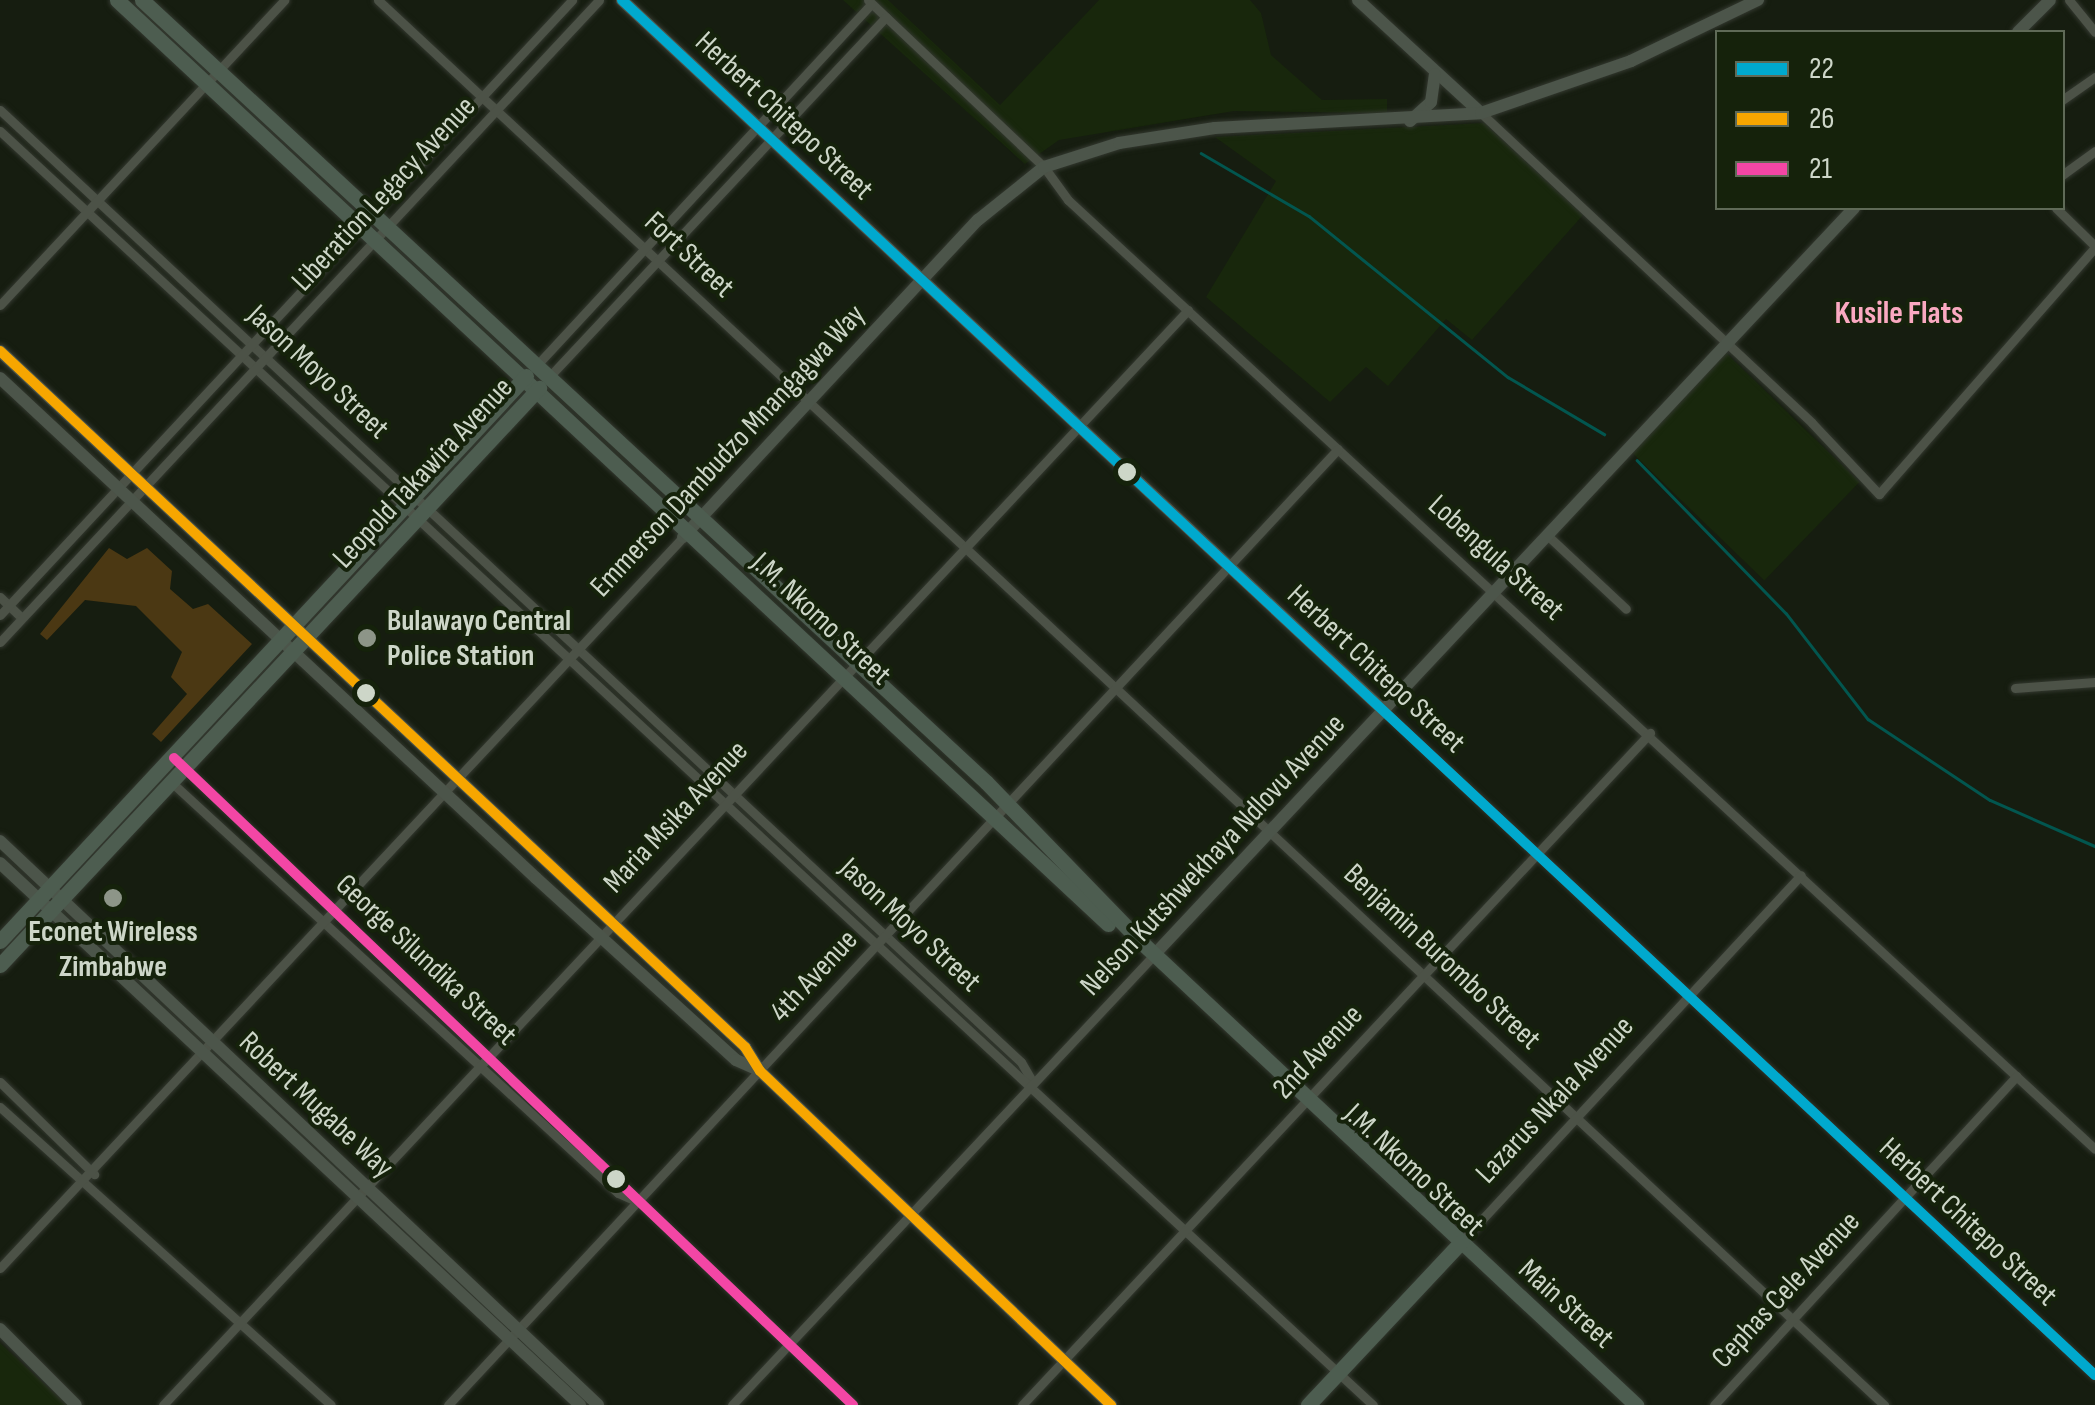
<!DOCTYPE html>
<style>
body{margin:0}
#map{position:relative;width:2095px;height:1405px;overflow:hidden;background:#161d10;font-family:"Sofia Sans Condensed",sans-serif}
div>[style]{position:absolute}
.built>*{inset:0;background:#18270c;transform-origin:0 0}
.green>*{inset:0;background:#4b3813}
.stream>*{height:2.5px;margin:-1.25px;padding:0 1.25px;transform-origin:1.25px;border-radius:1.25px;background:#02564f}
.roads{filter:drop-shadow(0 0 2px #33382f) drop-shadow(0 0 2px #33382f)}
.street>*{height:9px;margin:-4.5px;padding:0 4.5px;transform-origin:4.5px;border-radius:4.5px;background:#4c5247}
.secondary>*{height:12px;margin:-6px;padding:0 6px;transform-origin:6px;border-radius:6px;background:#4c554a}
.highway>*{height:15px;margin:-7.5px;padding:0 7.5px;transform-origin:7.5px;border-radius:7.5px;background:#4d5d50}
.bus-1>*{height:10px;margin:-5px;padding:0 5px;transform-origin:5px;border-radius:5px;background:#00a9ce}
.bus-2>*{height:10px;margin:-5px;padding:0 5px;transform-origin:5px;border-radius:5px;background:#f7a600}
.bus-3>*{height:10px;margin:-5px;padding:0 5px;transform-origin:5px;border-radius:5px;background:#f346a5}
.dots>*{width:28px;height:28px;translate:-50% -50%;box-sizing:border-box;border:5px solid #15220b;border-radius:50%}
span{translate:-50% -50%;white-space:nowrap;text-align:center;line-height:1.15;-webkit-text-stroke:8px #15220b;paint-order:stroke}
.street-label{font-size:30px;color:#cdd6c8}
.poi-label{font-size:30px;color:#cdd6c8;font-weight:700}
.left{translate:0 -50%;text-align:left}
.neighbourhood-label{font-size:32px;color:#faa9c1;font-weight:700}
.legend{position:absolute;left:1715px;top:30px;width:350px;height:180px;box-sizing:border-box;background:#15220b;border:2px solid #5f6a57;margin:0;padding:12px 18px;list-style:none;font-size:30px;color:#cdd6c8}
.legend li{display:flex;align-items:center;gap:20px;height:50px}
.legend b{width:50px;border:2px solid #5f6a57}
</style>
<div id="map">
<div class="built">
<div style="clip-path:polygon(843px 0,888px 0,1000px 105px,1099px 0,1250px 0,1261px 13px,1271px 55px,1322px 100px,1387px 99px,1387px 113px,1234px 111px,1059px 140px,1025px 164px)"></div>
<div style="clip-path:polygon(1484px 123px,1583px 215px,1472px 340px,1446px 319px,1388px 386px,1366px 367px,1330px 402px,1206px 297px,1276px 181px,1215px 137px)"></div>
<div style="left:1725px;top:352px;width:187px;height:137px;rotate:44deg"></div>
<div style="clip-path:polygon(0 1343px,67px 1405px,0 1405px)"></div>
</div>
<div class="green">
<div style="clip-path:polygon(109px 548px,127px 559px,147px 548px,172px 571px,170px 589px,193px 609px,208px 604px,252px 644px,161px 742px,152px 734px,187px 694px,171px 677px,182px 652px,136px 606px,85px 600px,47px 640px,40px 634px)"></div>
</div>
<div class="stream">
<div style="left:1201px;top:153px;width:125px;rotate:30.3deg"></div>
<div style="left:1309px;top:216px;width:256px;rotate:39deg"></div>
<div style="left:1508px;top:377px;width:112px;rotate:30.7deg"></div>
<div style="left:1637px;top:460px;width:214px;rotate:45.8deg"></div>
<div style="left:1786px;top:613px;width:134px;rotate:52.3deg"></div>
<div style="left:1868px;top:719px;width:146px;rotate:33.6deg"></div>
<div style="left:1990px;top:800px;width:115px;rotate:23.7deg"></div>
</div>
<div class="roads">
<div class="street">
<div style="left:378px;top:0;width:2060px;rotate:43.01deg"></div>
<div style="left:868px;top:0;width:243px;rotate:43.5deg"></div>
<div style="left:1044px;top:167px;width:41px;rotate:54deg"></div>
<div style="left:1068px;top:200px;width:1398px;rotate:42.74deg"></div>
<div style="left:2069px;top:0;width:41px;rotate:50.9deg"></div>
<div style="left:2062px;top:100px;width:40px;rotate:-34.9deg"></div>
<div style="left:0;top:110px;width:1396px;rotate:43deg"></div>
<div style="left:1021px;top:1062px;width:24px;rotate:60deg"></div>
<div style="left:1481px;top:113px;width:453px;rotate:43.1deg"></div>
<div style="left:1812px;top:423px;width:98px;rotate:46.7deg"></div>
<div style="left:1879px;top:494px;width:328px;rotate:-48.8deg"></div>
<div style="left:0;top:131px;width:1873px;rotate:42.86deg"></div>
<div style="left:2062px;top:175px;width:41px;rotate:-36deg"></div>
<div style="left:2056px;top:208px;width:54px;rotate:44.3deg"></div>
<div style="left:0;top:305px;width:417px;rotate:-47deg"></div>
<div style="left:536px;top:366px;width:493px;rotate:-47.2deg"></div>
<div style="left:549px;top:377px;width:493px;rotate:-46.9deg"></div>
<div style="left:1547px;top:535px;width:108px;rotate:43.1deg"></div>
<div style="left:0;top:597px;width:30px;rotate:44deg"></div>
<div style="left:0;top:615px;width:840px;rotate:-47.07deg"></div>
<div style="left:0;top:642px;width:878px;rotate:-46.98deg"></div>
<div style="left:2015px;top:688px;width:80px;rotate:-4.3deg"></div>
<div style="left:1382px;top:709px;width:976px;rotate:43.05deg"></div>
<div style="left:182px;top:766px;width:927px;rotate:43.6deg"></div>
<div style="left:169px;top:780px;width:610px;rotate:42.61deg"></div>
<div style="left:618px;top:1193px;width:22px;rotate:24deg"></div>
<div style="left:0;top:1082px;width:132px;rotate:44.4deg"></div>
<div style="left:0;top:1107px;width:445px;rotate:42deg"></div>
<div style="left:1461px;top:1242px;width:500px;rotate:-47.19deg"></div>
<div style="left:0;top:1268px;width:1000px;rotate:-46.94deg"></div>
<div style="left:163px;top:1405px;width:1500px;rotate:-46.89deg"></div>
<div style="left:448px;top:1405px;width:1306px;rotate:-47.05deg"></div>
<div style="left:732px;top:1405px;width:617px;rotate:-46.84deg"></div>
<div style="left:1022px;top:1405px;width:920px;rotate:-46.94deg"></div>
<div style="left:1714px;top:1405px;width:447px;rotate:-47.4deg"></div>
</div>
<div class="secondary">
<div style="left:622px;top:0;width:1039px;rotate:43.01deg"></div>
<div style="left:1358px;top:0;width:167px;rotate:42.6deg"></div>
<div style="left:2018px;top:32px;width:45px;rotate:-45deg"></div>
<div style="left:1410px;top:121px;width:28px;rotate:-42deg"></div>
<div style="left:1431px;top:102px;width:28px;rotate:-82deg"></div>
<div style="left:0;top:351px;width:1020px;rotate:43.05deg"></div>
<div style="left:745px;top:1047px;width:28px;rotate:58deg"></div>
<div style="left:760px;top:1071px;width:485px;rotate:43.6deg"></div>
<div style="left:0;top:378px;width:733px;rotate:43.01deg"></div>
<div style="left:536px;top:878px;width:270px;rotate:42.3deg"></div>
<div style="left:736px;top:1060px;width:24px;rotate:24deg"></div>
<div style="left:683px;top:537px;width:433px;rotate:-47.1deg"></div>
<div style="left:978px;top:220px;width:85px;rotate:-38.8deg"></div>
<div style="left:1044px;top:167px;width:79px;rotate:-17.7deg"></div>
<div style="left:1119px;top:143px;width:97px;rotate:-8.9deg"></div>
<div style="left:1215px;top:128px;width:266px;rotate:-3.2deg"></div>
<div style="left:1481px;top:113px;width:159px;rotate:-19.1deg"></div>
<div style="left:1631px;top:61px;width:141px;rotate:-25.7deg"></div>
<div style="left:0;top:841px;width:822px;rotate:43.32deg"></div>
<div style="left:0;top:863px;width:794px;rotate:43.06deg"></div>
<div style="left:1154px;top:955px;width:1024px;rotate:-46.86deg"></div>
<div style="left:0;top:1329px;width:107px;rotate:45deg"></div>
</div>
<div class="highway">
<div style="left:117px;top:0;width:1355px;rotate:43deg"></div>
<div style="left:142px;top:0;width:1151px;rotate:42.82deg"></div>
<div style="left:986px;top:782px;width:220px;rotate:45.9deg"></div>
<div style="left:1139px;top:940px;width:681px;rotate:43.09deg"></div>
<div style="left:0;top:941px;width:772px;rotate:-47.05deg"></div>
<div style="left:0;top:965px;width:790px;rotate:-46.95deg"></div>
<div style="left:1308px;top:1405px;width:224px;rotate:-46.8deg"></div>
</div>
</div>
<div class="bus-1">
<div style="left:622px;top:0;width:2015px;rotate:43.03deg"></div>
</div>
<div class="bus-2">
<div style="left:0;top:351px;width:1020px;rotate:43.05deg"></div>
<div style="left:745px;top:1047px;width:28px;rotate:58deg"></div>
<div style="left:760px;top:1071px;width:485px;rotate:43.6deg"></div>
</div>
<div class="bus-3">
<div style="left:174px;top:758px;width:938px;rotate:43.62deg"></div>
</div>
<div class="dots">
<div style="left:1127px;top:472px;background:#cdd6c8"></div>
<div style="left:367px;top:638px;background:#8d9588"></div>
<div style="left:366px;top:693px;background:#cdd6c8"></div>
<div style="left:113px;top:898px;background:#8d9588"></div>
<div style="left:616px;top:1179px;background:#cdd6c8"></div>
</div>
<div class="street-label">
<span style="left:784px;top:116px;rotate:43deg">Herbert Chitepo Street</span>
<span style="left:384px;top:194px;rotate:-47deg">Liberation Legacy Avenue</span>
<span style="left:689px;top:255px;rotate:43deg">Fort Street</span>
<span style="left:318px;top:372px;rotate:43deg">Jason Moyo Street</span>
<span style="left:728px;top:451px;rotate:-47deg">Emmerson Dambudzo Mnangagwa Way</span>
<span style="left:423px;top:473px;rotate:-47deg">Leopold Takawira Avenue</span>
<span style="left:1496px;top:558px;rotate:42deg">Lobengula Street</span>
<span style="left:821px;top:619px;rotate:43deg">J.M. Nkomo Street</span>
<span style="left:1376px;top:669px;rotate:43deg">Herbert Chitepo Street</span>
<span style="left:676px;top:817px;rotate:-47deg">Maria Msika Avenue</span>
<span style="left:1213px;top:855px;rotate:-47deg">Nelson Kutshwekhaya Ndlovu Avenue</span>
<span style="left:910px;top:925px;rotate:43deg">Jason Moyo Street</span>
<span style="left:1442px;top:957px;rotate:43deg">Benjamin Burombo Street</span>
<span style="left:426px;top:960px;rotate:43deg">George Silundika Street</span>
<span style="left:814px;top:976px;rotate:-47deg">4th Avenue</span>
<span style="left:1318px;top:1052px;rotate:-47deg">2nd Avenue</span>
<span style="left:1555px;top:1100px;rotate:-47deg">Lazarus Nkala Avenue</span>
<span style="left:316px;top:1105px;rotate:43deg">Robert Mugabe Way</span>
<span style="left:1414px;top:1170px;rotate:43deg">J.M. Nkomo Street</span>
<span style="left:1968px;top:1222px;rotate:43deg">Herbert Chitepo Street</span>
<span style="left:1786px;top:1290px;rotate:-47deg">Cephas Cele Avenue</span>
<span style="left:1566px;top:1304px;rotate:42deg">Main Street</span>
</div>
<div class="poi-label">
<span class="left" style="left:387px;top:638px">Bulawayo Central<br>Police Station</span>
<span style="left:113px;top:949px">Econet Wireless<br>Zimbabwe</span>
</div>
<div class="neighbourhood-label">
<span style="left:1899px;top:314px">Kusile Flats</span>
</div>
<ul class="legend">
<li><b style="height:12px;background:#00a9ce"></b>22</li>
<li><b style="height:12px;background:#f7a600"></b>26</li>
<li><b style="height:12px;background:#f346a5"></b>21</li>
</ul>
</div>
